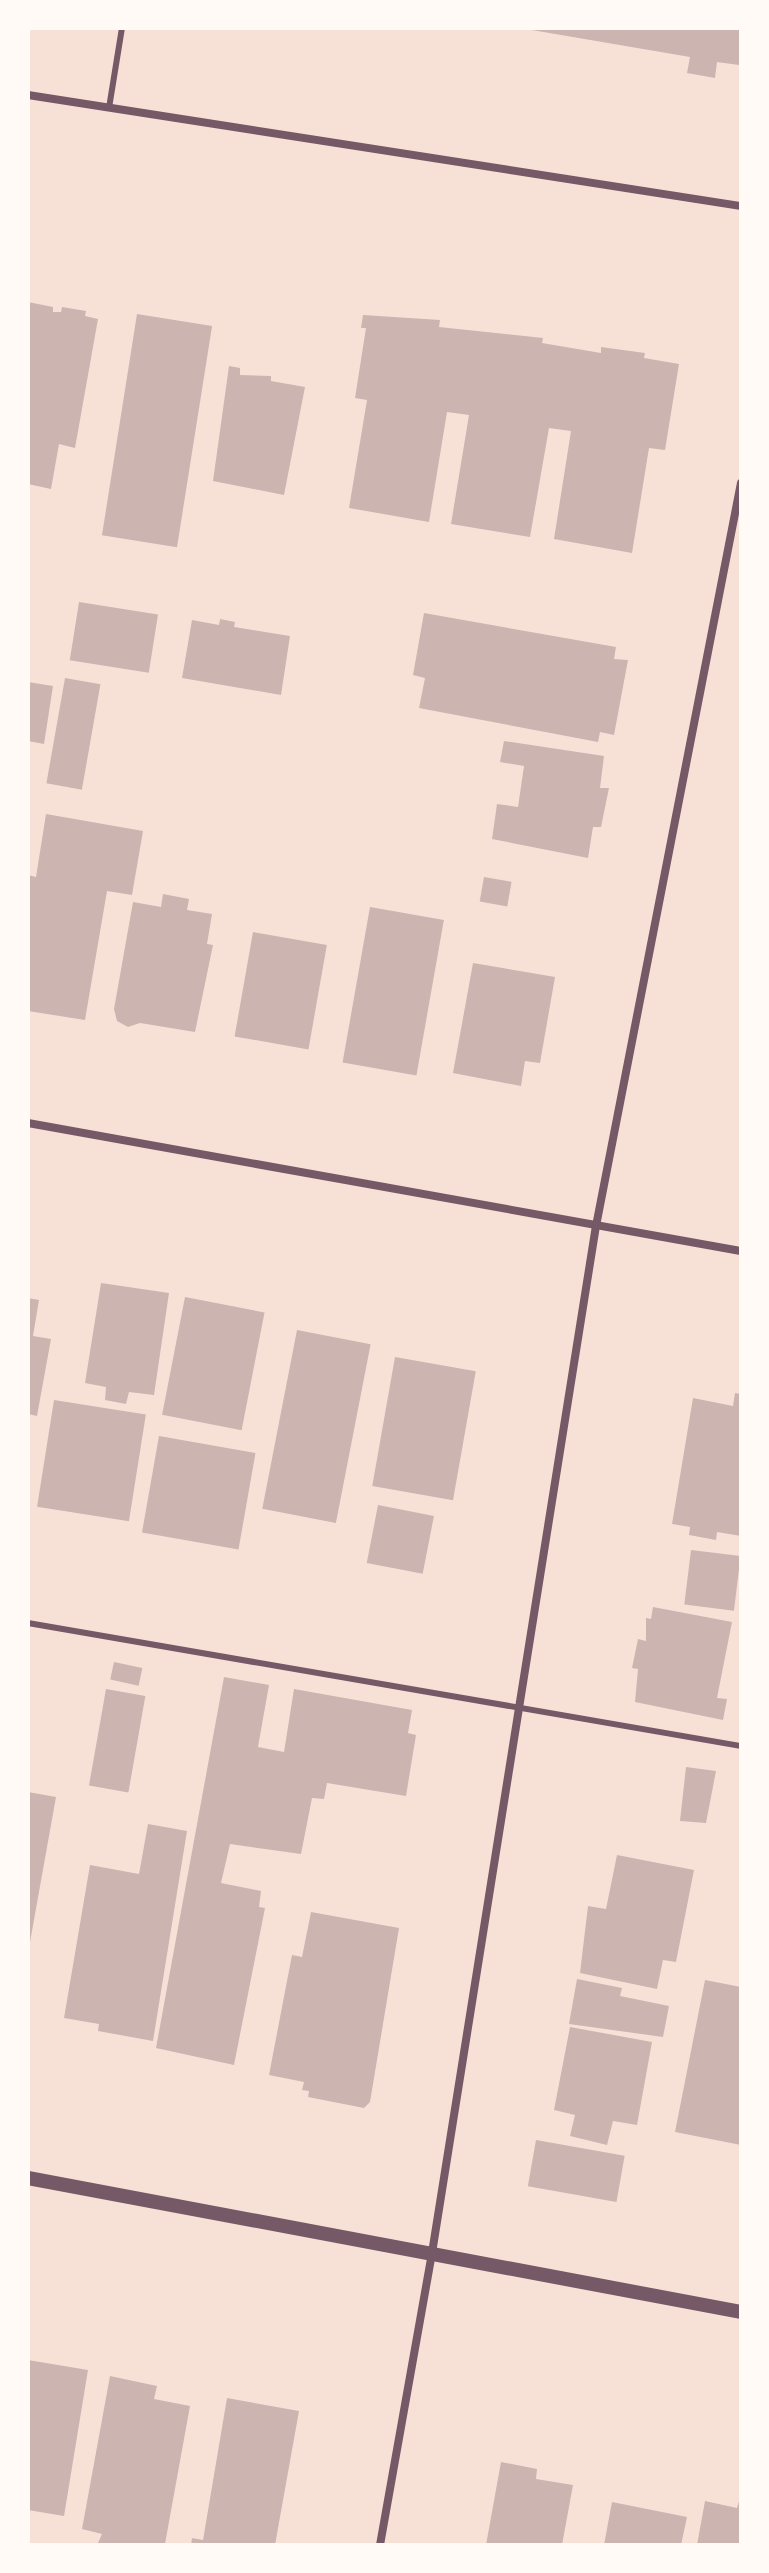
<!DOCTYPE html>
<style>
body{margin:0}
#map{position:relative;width:769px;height:2573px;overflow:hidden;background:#f7e1d7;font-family:Signika,sans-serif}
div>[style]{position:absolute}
.building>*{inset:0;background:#ccb4b1;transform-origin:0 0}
.service>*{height:6px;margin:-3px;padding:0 3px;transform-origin:3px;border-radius:3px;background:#755966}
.minor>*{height:8px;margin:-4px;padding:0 4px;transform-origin:4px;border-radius:4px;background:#755966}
.tertiary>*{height:14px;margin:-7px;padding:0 7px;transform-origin:7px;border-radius:7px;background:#755966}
span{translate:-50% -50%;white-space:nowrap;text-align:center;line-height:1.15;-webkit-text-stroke:6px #fffaf5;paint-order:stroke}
.frame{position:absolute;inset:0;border:30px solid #fffaf5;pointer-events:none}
</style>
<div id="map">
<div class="building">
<div style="clip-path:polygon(520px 28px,741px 28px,741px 54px,739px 65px,717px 62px,715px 78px,687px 73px,690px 57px)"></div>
<div style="clip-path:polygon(28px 302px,53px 307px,53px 312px,61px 312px,62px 307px,86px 311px,85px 316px,98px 319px,75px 448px,59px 444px,51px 489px,28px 484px)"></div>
<div style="left:137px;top:314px;width:76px;height:224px;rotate:9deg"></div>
<div style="clip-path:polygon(363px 315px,440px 320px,439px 327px,543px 338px,542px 343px,601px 353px,601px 347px,645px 353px,644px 358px,679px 364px,665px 450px,649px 448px,632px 553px,554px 539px,571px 431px,549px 428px,530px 537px,451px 524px,469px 415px,447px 412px,429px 522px,349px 508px,367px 400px,355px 398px,366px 328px,361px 328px)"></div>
<div style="clip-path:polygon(229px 366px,240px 368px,240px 375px,271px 376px,271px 381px,305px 387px,284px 495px,213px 481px)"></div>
<div style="left:79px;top:602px;width:80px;height:59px;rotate:9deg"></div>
<div style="clip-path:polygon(424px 613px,616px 647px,614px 659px,628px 660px,614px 735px,600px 732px,598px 742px,419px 708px,425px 678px,413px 675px)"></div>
<div style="clip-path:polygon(220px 619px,235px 622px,234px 627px,290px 636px,281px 695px,182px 678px,192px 620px,219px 625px)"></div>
<div style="left:65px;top:678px;width:36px;height:107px;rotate:10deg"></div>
<div style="clip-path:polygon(28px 682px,53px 686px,44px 744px,28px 741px)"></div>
<div style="clip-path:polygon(504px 741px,604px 756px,600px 788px,609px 788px,601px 827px,593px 827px,588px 858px,492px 839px,497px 804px,518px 807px,524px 766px,500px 762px)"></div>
<div style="clip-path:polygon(46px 814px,143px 831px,132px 895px,107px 891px,85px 1020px,28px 1011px,28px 875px,36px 877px)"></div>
<div style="left:484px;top:877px;width:28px;height:25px;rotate:10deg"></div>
<div style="clip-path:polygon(163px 894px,189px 899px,187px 910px,212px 914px,207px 944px,213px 945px,195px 1032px,140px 1023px,128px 1027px,117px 1021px,114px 1009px,133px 902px,161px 907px)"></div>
<div style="left:370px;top:907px;width:75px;height:158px;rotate:10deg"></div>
<div style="left:253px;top:932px;width:75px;height:106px;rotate:10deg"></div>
<div style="clip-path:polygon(473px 963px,555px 977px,540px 1063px,525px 1061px,521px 1086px,453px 1073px)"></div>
<div style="clip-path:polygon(101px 1283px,169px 1293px,154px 1395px,129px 1392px,126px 1404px,105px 1400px,106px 1387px,85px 1383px)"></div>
<div style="left:185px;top:1297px;width:81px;height:120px;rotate:11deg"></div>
<div style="clip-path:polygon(28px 1298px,39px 1300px,33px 1336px,51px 1339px,37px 1416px,28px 1414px)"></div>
<div style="left:297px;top:1330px;width:75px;height:182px;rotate:11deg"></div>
<div style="left:395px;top:1357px;width:82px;height:131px;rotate:10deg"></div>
<div style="clip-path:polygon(735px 1393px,741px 1394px,741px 1536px,717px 1532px,716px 1540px,689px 1535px,690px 1527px,672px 1524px,693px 1398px,733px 1406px)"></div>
<div style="left:54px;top:1400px;width:93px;height:108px;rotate:9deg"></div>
<div style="left:159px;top:1436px;width:98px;height:98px;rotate:10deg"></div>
<div style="left:378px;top:1505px;width:57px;height:59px;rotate:11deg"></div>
<div style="left:691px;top:1550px;width:50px;height:55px;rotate:7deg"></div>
<div style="clip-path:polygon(653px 1607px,732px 1622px,717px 1698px,727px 1699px,723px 1720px,635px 1702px,638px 1669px,632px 1668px,638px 1639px,646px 1641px,646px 1618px,651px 1619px)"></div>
<div style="left:114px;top:1662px;width:29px;height:18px;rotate:12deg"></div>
<div style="clip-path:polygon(224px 1677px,269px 1685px,258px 1747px,284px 1752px,294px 1689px,412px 1710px,408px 1733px,416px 1735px,406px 1796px,327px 1783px,324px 1799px,312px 1798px,301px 1854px,230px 1844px,221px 1883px,261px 1891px,259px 1907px,265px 1908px,234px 2065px,156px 2048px)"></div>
<div style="left:106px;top:1689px;width:40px;height:98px;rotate:10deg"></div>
<div style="clip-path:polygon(686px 1767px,716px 1771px,706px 1823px,680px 1821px)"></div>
<div style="clip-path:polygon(28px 1792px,56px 1797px,30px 1942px,28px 1942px)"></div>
<div style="clip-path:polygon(148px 1824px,187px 1831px,153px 2041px,98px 2031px,99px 2024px,64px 2018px,90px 1865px,139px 1874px)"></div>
<div style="clip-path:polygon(617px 1855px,694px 1870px,676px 1962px,663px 1960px,657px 1989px,580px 1973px,588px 1906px,606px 1909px)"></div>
<div style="clip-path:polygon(311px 1912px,399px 1928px,370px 2102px,364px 2108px,308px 2097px,309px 2091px,302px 2090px,304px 2082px,269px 2075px,292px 1955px,302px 1957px)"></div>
<div style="clip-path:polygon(577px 1979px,622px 1988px,620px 1996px,669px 2006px,663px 2037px,569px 2024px)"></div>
<div style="clip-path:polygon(705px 1980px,741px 1987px,741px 2145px,675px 2132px)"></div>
<div style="clip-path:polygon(570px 2027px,652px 2042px,637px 2125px,613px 2121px,607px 2145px,570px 2136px,575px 2115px,554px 2110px)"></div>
<div style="left:536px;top:2140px;width:90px;height:47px;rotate:10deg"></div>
<div style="clip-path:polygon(28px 2360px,88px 2370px,64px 2516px,28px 2510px)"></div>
<div style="clip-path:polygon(110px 2376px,157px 2386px,154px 2399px,190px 2406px,165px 2544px,97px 2545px,102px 2534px,82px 2529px)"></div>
<div style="clip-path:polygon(227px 2398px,299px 2411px,275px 2545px,191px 2545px,192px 2538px,203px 2540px)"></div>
<div style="clip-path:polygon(501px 2462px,537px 2469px,536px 2479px,573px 2485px,562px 2545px,486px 2545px)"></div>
<div style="clip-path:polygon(740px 2498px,741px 2545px,697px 2545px,705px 2501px,737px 2508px)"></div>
<div style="clip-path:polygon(612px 2502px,687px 2517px,681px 2545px,604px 2545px)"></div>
</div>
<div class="service">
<div style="left:109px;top:108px;width:81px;rotate:-80.8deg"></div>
<div style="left:28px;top:1623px;width:724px;rotate:9.79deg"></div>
</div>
<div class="minor">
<div style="left:28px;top:95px;width:722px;rotate:8.85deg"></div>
<div style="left:28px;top:1123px;width:724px;rotate:10.18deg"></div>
<div style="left:380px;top:2545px;width:297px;rotate:-79.9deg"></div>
<div style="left:432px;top:2253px;width:1040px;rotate:-80.93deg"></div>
<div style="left:596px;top:1226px;width:757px;rotate:-78.96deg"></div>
</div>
<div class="tertiary">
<div style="left:28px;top:2178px;width:725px;rotate:10.64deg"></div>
</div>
<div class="frame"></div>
</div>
